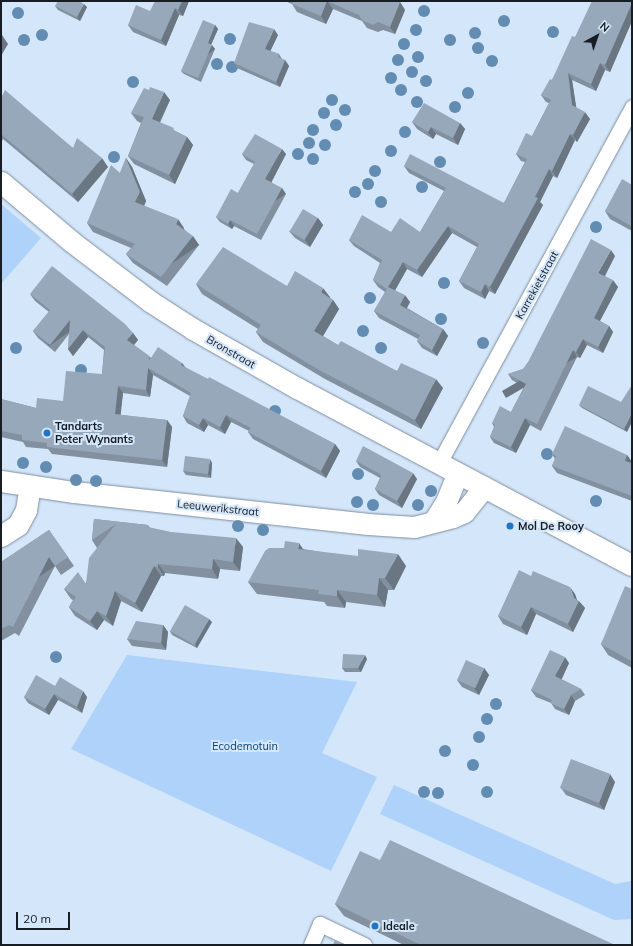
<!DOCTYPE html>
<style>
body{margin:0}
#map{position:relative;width:633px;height:946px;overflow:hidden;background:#d4e6fa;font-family:Mulish,sans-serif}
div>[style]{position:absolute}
.green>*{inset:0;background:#aed2fa}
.roads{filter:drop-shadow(0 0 1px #7d8d9f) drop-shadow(0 0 1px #7d8d9f)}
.street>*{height:15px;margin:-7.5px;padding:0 7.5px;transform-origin:7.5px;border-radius:7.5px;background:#fff}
.secondary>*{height:21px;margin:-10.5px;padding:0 10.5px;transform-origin:10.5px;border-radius:10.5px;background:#fff}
.trees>*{width:12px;height:12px;margin:-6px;border-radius:50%;background:#628cb1}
.wall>*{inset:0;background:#8290a0}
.shaded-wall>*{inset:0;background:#6a7682;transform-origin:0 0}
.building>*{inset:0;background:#97a8ba;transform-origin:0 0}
.dots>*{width:11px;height:11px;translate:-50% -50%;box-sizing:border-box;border:2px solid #d4e6fa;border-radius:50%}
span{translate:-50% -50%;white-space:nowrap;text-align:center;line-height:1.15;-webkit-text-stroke:4px #d4e6fa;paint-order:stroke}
.street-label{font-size:11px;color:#171d24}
.poi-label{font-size:11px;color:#171d24;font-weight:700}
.left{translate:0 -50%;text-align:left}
.park-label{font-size:11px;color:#054276}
.frame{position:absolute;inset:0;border:2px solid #171d24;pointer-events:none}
.north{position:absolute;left:577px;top:16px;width:40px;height:40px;-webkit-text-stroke:3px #d4e6fa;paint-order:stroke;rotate:40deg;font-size:11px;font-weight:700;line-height:16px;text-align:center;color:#171d24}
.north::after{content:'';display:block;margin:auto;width:14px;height:18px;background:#171d24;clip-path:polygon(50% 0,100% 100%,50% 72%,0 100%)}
.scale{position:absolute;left:16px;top:912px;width:54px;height:18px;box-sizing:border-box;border:2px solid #171d24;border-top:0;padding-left:5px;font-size:12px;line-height:14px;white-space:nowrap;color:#171d24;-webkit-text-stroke:3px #d4e6fa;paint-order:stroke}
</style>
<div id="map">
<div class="green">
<div style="clip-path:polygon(1px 204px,41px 238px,1px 284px)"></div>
<div style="clip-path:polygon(127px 655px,357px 682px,322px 753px,377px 777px,331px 871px,71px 749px)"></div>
<div style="clip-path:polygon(394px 785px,615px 884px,632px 881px,632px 919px,614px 920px,380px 814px)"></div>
</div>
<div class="roads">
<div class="street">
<div style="left:439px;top:463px;width:405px;rotate:-61.5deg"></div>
<div style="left:311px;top:945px;width:23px;rotate:-67deg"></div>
<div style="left:320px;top:924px;width:49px;rotate:25.5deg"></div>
</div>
<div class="secondary">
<div style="left:1px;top:182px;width:93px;rotate:40.2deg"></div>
<div style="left:72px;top:242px;width:99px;rotate:37.2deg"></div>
<div style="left:151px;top:302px;width:50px;rotate:32.7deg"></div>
<div style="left:193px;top:329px;width:120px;rotate:29.6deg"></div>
<div style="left:297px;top:388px;width:379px;rotate:27.9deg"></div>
<div style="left:1px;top:481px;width:74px;rotate:8.6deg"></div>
<div style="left:74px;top:492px;width:296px;rotate:6.2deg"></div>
<div style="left:368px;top:524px;width:46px;rotate:3.7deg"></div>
<div style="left:414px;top:527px;width:40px;rotate:-14.4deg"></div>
<div style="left:453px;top:517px;width:12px;rotate:-24deg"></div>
<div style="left:464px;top:512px;width:32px;rotate:-51deg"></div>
<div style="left:434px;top:521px;width:22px;rotate:-58deg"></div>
<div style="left:446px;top:502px;width:31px;rotate:-68deg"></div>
<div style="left:1px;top:536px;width:20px;rotate:-33deg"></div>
<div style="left:18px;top:525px;width:17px;rotate:-62deg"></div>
<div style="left:26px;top:510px;width:24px;rotate:-81deg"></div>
</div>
</div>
<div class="trees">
<div style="left:424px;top:11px"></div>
<div style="left:18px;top:13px"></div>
<div style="left:504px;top:21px"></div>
<div style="left:416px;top:30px"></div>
<div style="left:553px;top:32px"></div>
<div style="left:475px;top:33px"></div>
<div style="left:42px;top:35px"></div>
<div style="left:230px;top:39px"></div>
<div style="left:24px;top:40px"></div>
<div style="left:450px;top:40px"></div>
<div style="left:404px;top:44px"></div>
<div style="left:478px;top:48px"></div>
<div style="left:418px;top:57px"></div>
<div style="left:398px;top:60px"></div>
<div style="left:492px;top:61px"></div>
<div style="left:217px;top:64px"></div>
<div style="left:232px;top:67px"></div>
<div style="left:412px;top:72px"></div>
<div style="left:391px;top:78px"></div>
<div style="left:426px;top:81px"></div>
<div style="left:133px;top:82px"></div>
<div style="left:401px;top:90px"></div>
<div style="left:468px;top:93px"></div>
<div style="left:332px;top:100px"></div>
<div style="left:417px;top:102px"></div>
<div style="left:455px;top:107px"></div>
<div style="left:345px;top:110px"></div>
<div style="left:324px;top:113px"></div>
<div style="left:336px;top:125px"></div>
<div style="left:313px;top:130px"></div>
<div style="left:405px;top:132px"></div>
<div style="left:309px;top:143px"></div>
<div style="left:325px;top:145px"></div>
<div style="left:391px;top:151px"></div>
<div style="left:298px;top:154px"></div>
<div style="left:114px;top:157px"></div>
<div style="left:313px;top:159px"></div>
<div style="left:440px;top:162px"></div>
<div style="left:375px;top:171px"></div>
<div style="left:368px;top:184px"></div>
<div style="left:422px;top:187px"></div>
<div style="left:355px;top:192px"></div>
<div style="left:381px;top:202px"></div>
<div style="left:596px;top:227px"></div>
<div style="left:444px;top:283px"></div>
<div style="left:370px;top:298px"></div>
<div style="left:441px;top:319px"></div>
<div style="left:363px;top:331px"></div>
<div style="left:483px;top:343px"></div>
<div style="left:16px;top:348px"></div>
<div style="left:381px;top:348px"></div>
<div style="left:81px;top:370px"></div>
<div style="left:275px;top:411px"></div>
<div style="left:547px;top:454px"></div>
<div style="left:23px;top:463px"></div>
<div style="left:46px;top:467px"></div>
<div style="left:358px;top:474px"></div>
<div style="left:76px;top:480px"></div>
<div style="left:96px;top:481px"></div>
<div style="left:431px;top:491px"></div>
<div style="left:596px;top:501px"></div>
<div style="left:357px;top:502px"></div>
<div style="left:373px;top:505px"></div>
<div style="left:418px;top:505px"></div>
<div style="left:238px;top:526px"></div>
<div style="left:263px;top:530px"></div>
<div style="left:56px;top:657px"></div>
<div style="left:496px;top:704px"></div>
<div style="left:487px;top:719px"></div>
<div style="left:479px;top:737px"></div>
<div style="left:445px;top:751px"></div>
<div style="left:473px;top:765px"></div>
<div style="left:424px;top:792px"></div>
<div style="left:487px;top:792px"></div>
<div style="left:438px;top:793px"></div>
</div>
<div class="wall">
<div style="clip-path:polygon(189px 1px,183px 16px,179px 15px,166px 46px,133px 32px,128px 25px,150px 11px)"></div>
<div style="clip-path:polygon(285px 1px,397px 1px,400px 2px,405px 10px,395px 34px,383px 30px,378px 32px,367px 28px,362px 21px,333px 9px,326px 24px,297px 12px,292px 4px)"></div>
<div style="clip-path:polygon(632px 1px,632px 21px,610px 72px,605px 70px,596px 91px,572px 80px,576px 108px,590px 119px,577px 142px,575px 140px,557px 178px,553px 176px,540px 202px,543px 205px,495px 294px,489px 291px,485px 299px,464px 288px,459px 281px,477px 247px,452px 233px,422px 277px,407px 269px,395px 290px,410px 302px,407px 308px,443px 329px,448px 336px,437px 356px,422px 348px,417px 341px,418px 339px,379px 318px,374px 311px,385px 292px,378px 287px,373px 280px,380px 263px,354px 246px,349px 240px,391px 232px,420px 232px,444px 191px,409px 173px,404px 166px,504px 203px,525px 162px,521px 161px,516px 154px,532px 136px,549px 103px,546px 102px,541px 95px,552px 80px,575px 37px)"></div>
<div style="clip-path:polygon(55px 6px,87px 7px,80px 21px,58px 10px)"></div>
<div style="clip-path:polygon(215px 25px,218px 29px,211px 45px,215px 49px,201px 82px,184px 74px,181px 71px)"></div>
<div style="clip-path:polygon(278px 35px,270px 51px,279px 54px,282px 59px,285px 60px,289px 66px,280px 87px,237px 68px,234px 63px)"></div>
<div style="clip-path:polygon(1px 95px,73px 148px,108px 167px,78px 202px,3px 139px,2px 141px,1px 140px)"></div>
<div style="clip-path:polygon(170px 100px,160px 123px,187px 137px,193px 145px,175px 184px,134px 164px,128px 156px,141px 123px,137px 121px,131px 113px)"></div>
<div style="clip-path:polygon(412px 122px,460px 123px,465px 129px,458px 145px,436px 134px,433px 139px,417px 129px)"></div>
<div style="clip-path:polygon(242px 154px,286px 154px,271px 182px,286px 194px,261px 240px,234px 226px,232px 229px,220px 222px,216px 217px,238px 193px,254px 164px,246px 160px)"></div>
<div style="clip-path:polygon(126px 158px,132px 167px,146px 201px,144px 206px,184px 228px,184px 229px,199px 245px,167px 286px,133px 263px,126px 254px,131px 248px,93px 232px,87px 223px,120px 173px)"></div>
<div style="clip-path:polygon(632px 185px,632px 231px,610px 219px,605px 211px)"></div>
<div style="clip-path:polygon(318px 218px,323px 225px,310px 247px,295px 238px,289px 231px)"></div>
<div style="clip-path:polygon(615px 256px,605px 276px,618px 287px,600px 321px,609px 326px,613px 332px,603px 353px,587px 345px,580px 358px,577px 357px,541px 431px,530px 425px,516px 453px,494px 443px,490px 437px,494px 427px,492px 423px,511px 412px,524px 387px,512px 380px,508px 374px,523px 369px)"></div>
<div style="clip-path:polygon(196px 284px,287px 286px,330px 297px,330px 298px,333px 300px,339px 309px,323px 336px,338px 345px,397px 371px,443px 388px,421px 429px,325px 379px,263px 342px,256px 332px,258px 329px,202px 294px)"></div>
<div style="clip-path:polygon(30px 294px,133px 333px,138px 340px,134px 345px,149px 356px,151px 358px,182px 363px,186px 368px,335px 444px,340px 451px,326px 478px,253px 439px,248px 432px,249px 431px,231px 422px,225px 434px,208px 425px,204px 432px,187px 423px,183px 416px,190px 396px,153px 375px,150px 397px,123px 393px,120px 415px,167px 420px,172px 427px,167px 467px,52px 454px,48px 449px,26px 447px,23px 442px,1px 437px,1px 399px,36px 408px,63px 401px,102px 374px,104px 350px,88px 337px,73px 356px,68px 349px,69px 334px,55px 352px,38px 338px,33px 331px,49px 312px,35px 301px)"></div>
<div style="clip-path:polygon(621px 402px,627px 432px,582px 408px,579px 405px)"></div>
<div style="clip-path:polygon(552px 454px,627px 455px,632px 462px,632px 501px,557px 473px,552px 466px,555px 459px)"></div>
<div style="clip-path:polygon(356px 461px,417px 479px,402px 508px,379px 495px,375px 489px,380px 478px,360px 467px)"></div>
<div style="clip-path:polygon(212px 463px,211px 478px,186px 475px,183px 471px)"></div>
<div style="clip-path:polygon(94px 519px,148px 525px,150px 528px,243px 547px,240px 571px,220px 569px,218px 579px,165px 573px,164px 576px,161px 576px,142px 612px,121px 601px,113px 626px,104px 620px,97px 630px,75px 616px,69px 607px,73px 600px,71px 599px,64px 589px,86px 583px,97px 548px,92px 540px)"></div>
<div style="clip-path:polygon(49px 530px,74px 566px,61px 575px,55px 566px,19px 636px,15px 633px,1px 641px,1px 562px)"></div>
<div style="clip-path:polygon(303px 549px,406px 566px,394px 590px,388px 590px,385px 607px,346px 602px,345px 608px,327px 606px,324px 602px,257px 594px,248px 582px)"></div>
<div style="clip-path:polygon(632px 589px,632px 668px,608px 655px,601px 644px)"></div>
<div style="clip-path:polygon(575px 594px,577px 600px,585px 608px,573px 632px,536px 614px,527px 635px,503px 624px,498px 616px)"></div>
<div style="clip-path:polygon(212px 622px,197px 648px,172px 635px,170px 631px)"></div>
<div style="clip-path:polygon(163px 625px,168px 632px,166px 650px,132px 646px,127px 639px)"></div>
<div style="clip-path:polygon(367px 659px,361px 672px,345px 672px,342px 668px)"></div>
<div style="clip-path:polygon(569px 663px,561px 679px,581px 689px,585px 695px,575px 701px,569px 715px,555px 709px,551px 703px,536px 697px,531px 690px)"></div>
<div style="clip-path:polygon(484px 668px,489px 675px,479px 695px,462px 687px,457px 680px)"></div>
<div style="clip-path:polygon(55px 686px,87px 697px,82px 713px,58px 700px,49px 715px,28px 703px,24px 697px)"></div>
<div style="clip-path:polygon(615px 782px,604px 810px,566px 795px,561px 788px)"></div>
<div style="clip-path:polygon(380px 860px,615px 945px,404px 945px,344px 916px,335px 904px)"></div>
</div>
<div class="shaded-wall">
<div style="clip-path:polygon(182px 1px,189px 1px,183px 16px,178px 10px)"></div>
<div style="clip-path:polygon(327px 1px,333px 9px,326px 24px,321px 16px)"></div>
<div style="clip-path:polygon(400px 2px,405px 10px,395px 34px,390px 27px)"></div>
<div style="clip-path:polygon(632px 3px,632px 21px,610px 72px,605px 65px)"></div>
<div style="clip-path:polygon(84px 4px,87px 7px,80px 21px,77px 17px)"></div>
<div style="clip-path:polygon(175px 8px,179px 15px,166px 46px,161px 40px)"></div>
<div style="clip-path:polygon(215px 25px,218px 29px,210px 47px,208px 43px)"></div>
<div style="clip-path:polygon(274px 29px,278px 35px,269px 54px,265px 49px)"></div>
<div style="clip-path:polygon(2px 35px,8px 44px,1px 56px,1px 37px)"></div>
<div style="left:212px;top:45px;width:5px;height:36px;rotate:53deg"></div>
<div style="clip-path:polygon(285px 60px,289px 66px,280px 87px,276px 82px)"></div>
<div style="clip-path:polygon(600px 63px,605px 70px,596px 91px,591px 84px)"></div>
<div style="clip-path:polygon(568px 73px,572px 80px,577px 112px,572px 105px)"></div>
<div style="clip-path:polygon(164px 92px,170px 100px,157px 127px,152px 119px)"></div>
<div style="clip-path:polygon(585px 112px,590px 119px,577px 142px,573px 135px)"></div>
<div style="clip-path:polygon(460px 123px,465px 129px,458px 145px,453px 138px)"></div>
<div style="clip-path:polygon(431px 127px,436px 134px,433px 139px,428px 132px)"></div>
<div style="clip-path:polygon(570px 134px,575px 140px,557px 178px,552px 171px)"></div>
<div style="clip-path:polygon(187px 137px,193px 145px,175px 184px,169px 175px)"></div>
<div style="clip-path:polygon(282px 149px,286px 154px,270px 185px,265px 179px)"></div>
<div style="clip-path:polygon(102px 158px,108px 167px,78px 202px,72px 194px)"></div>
<div style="clip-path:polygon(126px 158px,132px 167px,146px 201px,142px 211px,135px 202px)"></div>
<div style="clip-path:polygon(549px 169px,553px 176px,540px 202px,543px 205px,495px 294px,490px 287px)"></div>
<div style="left:282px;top:188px;width:7px;height:52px;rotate:56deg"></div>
<div style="clip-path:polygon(318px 218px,323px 225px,310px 247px,305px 240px)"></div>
<div style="clip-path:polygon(178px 219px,184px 228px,182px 233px,176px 224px)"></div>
<div style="clip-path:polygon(230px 220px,234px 226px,232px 229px,228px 224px)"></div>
<div style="clip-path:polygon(448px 226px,452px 233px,422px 277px,417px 270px)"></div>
<div style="left:193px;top:236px;width:11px;height:52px;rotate:56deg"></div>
<div style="clip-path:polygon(611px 250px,615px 256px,603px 279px,598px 273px)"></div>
<div style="clip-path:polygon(403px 262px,407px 269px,393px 294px,388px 287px)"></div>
<div style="clip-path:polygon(613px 280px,618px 287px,598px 324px,594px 318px)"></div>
<div style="clip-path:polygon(485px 284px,489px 291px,485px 299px,481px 292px)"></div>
<div style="clip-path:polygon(323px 288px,330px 297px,327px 302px,321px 292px)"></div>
<div style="clip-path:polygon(405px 295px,410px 302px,405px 311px,400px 305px)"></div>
<div style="clip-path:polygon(333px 300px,339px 309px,320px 341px,314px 331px)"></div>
<div style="left:70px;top:320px;width:9px;height:32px;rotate:54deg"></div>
<div style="clip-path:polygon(609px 326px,613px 332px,603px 353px,598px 347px)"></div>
<div style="clip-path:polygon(443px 329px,448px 336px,437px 356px,432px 350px)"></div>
<div style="clip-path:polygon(83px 330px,88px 337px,73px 356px,68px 349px)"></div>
<div style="clip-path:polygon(133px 333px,138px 340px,132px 347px,127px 340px)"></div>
<div style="clip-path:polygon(583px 339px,587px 345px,580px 358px,576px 352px)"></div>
<div style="left:573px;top:350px;width:8px;height:82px;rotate:60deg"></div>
<div style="clip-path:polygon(182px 363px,187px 370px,181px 365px)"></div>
<div style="clip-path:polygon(148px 368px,153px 375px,150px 397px,146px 390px)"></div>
<div style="clip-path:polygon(436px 379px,443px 388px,421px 429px,415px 420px)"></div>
<div style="clip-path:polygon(118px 386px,123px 393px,120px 421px,115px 414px)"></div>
<div style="clip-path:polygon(632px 412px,632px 422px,627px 432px,624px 429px)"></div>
<div style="clip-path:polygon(226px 415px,231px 422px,225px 434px,220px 427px)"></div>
<div style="clip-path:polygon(203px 418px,208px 425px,204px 432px,199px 425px)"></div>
<div style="clip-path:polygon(525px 418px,530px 425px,516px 453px,511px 447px)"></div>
<div style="clip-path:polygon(167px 420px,172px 427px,167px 467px,162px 460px)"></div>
<div style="clip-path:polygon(335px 444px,340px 451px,326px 478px,321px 471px)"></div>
<div style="clip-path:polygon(627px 455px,632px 462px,632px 464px,625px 461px)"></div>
<div style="clip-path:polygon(210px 459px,212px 463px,211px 478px,208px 474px)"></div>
<div style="clip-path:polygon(413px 473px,417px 479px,402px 508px,397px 501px)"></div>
<div style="clip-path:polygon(236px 538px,243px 547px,240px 571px,233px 562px)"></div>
<div style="clip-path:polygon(299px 543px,307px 555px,298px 549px)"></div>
<div style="clip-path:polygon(398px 554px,406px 566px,394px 590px,385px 578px)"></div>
<div style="left:49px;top:557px;width:11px;height:79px;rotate:56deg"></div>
<div style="clip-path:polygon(213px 559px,220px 569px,218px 579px,212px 569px)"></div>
<div style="clip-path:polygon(158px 564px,165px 573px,164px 576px,158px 567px)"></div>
<div style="clip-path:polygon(154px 566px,161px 576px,142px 612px,135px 603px)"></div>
<div style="clip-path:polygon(379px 578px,388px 590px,385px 607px,377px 595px)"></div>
<div style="clip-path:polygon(570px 587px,575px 594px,578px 603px,579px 601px,585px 608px,573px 632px,568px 624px,574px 598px)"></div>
<div style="clip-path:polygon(337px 590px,346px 602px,345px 608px,337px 596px)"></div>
<div style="clip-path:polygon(115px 591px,121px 601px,113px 626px,106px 616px)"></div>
<div style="clip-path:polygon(531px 607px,536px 614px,527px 635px,521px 627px)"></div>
<div style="clip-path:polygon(97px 611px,104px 620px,97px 630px,90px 621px)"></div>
<div style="clip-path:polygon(209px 619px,212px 622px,197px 648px,195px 644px)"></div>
<div style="clip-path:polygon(163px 625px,168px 632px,166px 650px,161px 643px)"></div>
<div style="clip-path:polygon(365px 655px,367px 659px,361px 672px,358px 668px)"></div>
<div style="clip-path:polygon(565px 657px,569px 663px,560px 683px,555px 676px)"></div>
<div style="clip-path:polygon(484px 668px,489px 675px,479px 695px,474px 688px)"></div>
<div style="clip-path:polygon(83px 691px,87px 697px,82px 713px,77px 707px)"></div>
<div style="clip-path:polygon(54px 694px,58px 700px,49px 715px,45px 709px)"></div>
<div style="clip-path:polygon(571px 695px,575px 701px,569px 715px,564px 709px)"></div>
<div style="clip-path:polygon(610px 774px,615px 782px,604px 810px,599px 803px)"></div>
</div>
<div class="building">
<div style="clip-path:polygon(58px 1px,79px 1px,84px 4px,77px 17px,55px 6px)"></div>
<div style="clip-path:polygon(155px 1px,182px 1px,178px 10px,175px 8px,161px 40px,128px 25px,136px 5px,150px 11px)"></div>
<div style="clip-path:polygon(293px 1px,397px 1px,400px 2px,390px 27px,378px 22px,373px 25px,362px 20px,359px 15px,327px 1px,321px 16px,292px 4px)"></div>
<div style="clip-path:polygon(592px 1px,632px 1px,632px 3px,605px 65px,600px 63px,591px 84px,568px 73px,572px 105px,585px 112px,573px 135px,570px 134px,552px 171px,549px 169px,535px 197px,538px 198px,490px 287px,485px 284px,481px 292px,459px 281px,479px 244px,448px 226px,417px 270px,403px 262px,388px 287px,405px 295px,400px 305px,443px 329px,432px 350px,417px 341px,420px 335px,374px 311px,387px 289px,373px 280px,382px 260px,349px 240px,362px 215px,391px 232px,400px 218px,420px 232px,446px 188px,404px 166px,410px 154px,504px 203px,527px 159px,516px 154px,526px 133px,532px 136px,551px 100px,541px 95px,550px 79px,552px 80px,572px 36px,575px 37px)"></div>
<div style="clip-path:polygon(203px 20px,215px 25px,208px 43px,212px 45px,198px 78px,181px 71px)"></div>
<div style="clip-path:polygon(249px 22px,274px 29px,265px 49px,279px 54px,278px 57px,285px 60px,276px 82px,234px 63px)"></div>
<div style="clip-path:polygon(150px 87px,164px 92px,152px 119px,174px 128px,173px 130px,187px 137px,169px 175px,128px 156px,144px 117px,131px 113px,144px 88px,149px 90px)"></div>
<div style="clip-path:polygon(5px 90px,73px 148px,77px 138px,102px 158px,72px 194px,1px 134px,1px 95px,2px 96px)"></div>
<div style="clip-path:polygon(424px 103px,460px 123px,453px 138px,431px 127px,428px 132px,412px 122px)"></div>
<div style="clip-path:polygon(255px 134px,282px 149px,265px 179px,282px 188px,257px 234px,230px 220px,228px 224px,216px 217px,231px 189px,238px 193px,255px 162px,242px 154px)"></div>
<div style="clip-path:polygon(126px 158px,140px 192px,135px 202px,178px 219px,176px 224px,193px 236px,161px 277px,126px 254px,135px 244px,87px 223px,111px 165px,120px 173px)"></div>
<div style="clip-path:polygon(622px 179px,632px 185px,632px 225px,631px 226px,605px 211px)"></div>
<div style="left:303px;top:209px;width:17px;height:26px;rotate:31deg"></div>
<div style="clip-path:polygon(591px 239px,611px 250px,598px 273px,613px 280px,594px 318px,609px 326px,598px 347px,583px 339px,576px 352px,573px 350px,537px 424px,525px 418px,511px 447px,490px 437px,495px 425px,492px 423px,500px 406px,511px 412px,526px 384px,508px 374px,523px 369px,528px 362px)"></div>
<div style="clip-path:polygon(223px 247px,287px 286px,295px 271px,323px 288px,321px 292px,333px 300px,314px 331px,338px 345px,341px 341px,397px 371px,401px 363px,436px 379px,415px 420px,319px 370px,256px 332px,261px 325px,196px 284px)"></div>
<div style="clip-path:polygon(52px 266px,125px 324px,133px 333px,127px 340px,149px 356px,149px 361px,158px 347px,182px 363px,181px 365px,208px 379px,209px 377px,335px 444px,321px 471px,248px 432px,251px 428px,226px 415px,220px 427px,203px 418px,199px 425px,183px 416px,191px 393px,148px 368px,146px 390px,118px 386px,115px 414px,167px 420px,162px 460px,47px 447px,47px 443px,22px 440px,22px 435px,1px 431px,1px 399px,36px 408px,37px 398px,63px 401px,66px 371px,102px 374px,105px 347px,83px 330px,68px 349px,70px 320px,50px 345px,33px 331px,50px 310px,30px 294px)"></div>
<div style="clip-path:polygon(632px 385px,632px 412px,624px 429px,579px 405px,588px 386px,621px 402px)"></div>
<div style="clip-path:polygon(565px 426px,627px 455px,625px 461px,632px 463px,632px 496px,552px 466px,556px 456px,552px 454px)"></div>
<div style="clip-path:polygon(363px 446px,413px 473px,397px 501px,375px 489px,381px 477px,380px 474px,356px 461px)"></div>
<div style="left:185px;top:456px;width:25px;height:15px;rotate:7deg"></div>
<div style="clip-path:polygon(94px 519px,148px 525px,148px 527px,171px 532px,236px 538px,233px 562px,213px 559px,212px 569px,158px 564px,158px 567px,154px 566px,135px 603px,115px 591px,106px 616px,97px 611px,90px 621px,69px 607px,76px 597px,64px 589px,78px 572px,86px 584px,89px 558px,116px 524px,92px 540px)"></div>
<div style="clip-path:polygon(49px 530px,68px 557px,55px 566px,49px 557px,13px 627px,9px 625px,1px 629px,1px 562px)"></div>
<div style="clip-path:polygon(285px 541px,299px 543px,298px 549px,324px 552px,358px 556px,358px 549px,398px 554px,385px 578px,379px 578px,377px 595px,337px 590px,337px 596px,318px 594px,319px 590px,248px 582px,265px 551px,269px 548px,284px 548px)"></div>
<div style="clip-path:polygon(519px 570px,531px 576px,533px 571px,570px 587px,574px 598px,579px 601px,568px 624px,531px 607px,521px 627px,498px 616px)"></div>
<div style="clip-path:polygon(625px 586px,632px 589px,632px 659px,631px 661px,601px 644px)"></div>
<div style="left:185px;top:605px;width:28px;height:30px;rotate:30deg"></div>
<div style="clip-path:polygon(136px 621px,163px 625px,161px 643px,127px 639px)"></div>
<div style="clip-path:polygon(550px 650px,565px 657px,555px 676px,581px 689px,571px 695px,564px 709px,550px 703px,552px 700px,531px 690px)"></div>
<div style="clip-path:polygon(343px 654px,365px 655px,358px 668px,342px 668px)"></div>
<div style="left:466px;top:660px;width:20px;height:22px;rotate:24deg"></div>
<div style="clip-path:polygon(36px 675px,55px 686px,60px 677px,83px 691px,77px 707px,54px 694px,45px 709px,24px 697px)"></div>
<div style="left:571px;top:759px;width:42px;height:31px;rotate:21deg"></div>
<div style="clip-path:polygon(390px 840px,615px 945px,421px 945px,335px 904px,360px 851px,380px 860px)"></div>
<div style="clip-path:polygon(335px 940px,347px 945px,333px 945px)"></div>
</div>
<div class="dots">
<div style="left:47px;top:433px;background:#1f75c3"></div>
<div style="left:510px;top:526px;background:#1f75c3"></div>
<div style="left:375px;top:926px;background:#1f75c3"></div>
</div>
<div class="street-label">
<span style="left:537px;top:285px;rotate:-61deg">Karrekietstraat</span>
<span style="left:231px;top:352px;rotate:30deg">Bronstraat</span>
<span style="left:218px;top:508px;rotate:6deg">Leeuwerikstraat</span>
</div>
<div class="poi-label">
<span class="left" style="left:55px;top:433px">Tandarts<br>Peter Wynants</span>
<span class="left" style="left:518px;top:526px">Mol De Rooy</span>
<span class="left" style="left:383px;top:926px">Ideale</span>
</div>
<div class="park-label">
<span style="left:245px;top:746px">Ecodemotuin</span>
</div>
<div class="frame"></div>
<div class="north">N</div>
<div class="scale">20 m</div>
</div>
